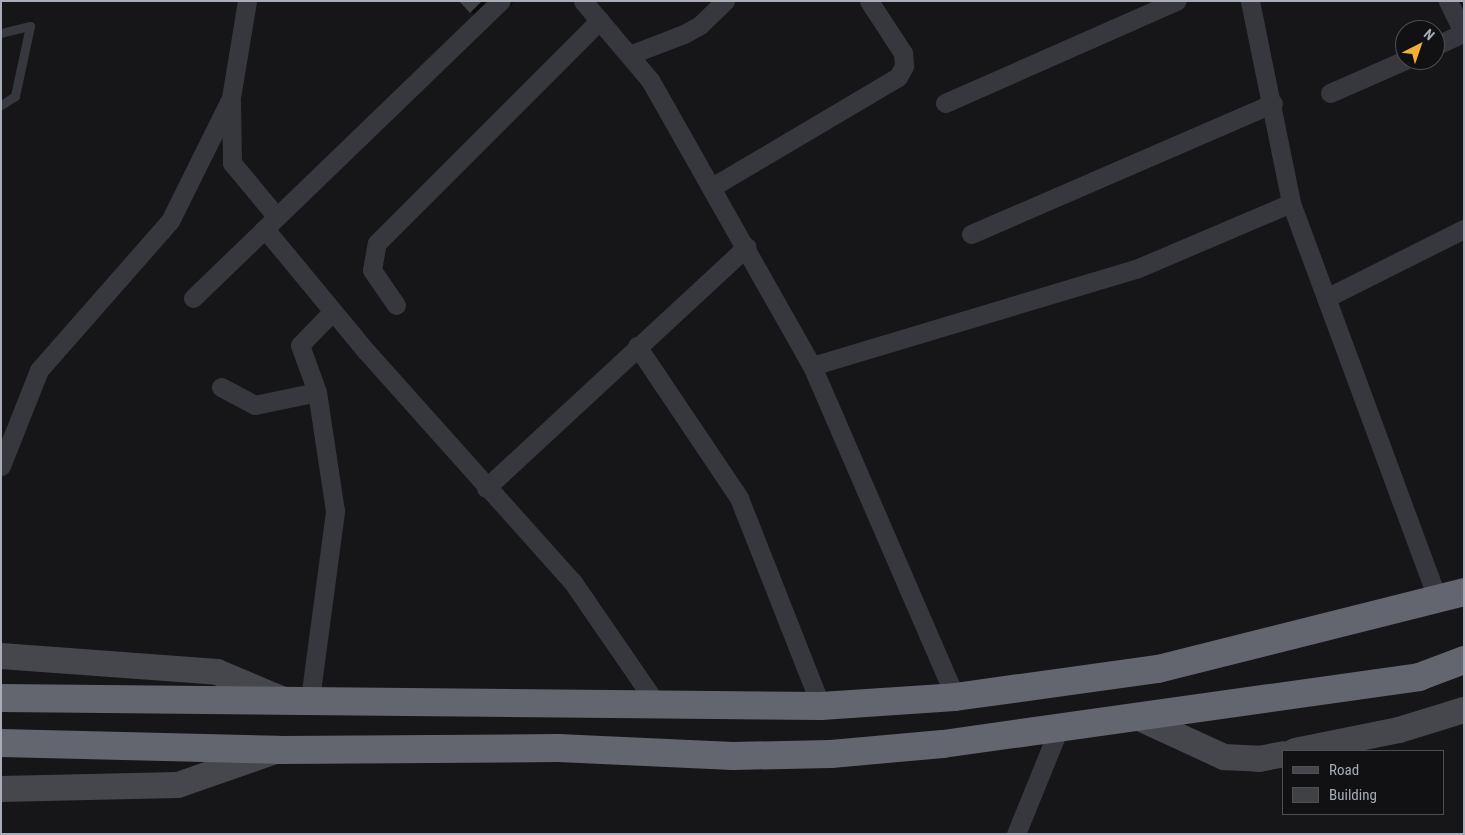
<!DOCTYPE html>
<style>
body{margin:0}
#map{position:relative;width:1465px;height:835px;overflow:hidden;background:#161618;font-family:"Roboto Condensed",sans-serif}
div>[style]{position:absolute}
.shadow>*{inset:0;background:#0007}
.building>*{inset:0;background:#404145}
.lane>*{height:9px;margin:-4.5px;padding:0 4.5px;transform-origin:4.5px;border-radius:4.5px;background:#37383d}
.street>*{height:19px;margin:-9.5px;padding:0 9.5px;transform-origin:9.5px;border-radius:9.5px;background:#37383d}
.secondary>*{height:26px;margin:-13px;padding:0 13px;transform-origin:13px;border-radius:13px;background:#45474d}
.highway>*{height:28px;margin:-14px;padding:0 14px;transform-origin:14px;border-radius:14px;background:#63666e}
span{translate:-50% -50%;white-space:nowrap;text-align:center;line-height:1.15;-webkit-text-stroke:4px #111113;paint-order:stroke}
.frame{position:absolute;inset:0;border:2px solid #a8adb8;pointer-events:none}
.legend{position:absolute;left:1282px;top:750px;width:162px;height:65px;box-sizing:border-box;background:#111113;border:1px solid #4d4f55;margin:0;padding:6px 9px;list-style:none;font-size:15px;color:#a8adb8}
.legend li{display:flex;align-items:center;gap:10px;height:25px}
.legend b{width:25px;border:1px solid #4d4f55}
.north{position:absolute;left:1395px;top:20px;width:50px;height:50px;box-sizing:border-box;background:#111113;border:1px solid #4d4f55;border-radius:50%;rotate:41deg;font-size:14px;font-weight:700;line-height:20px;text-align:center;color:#a8adb8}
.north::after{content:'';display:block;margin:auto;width:18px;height:22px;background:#f2b134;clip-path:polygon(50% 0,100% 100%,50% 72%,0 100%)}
</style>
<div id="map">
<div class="shadow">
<div style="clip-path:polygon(461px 1px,515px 1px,487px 28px)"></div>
</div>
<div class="building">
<div style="clip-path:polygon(459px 1px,482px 1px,470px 13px)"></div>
</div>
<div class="lane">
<div style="left:1px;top:33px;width:30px;rotate:-14deg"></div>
<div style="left:30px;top:26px;width:72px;rotate:102.1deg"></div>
<div style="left:15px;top:96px;width:17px;rotate:147deg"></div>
</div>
<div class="street">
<div style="left:247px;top:1px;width:98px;rotate:99.4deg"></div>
<div style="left:231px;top:98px;width:65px;rotate:89.1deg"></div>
<div style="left:232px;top:163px;width:70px;rotate:50.2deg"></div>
<div style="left:583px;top:1px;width:104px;rotate:49.7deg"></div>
<div style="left:650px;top:80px;width:329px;rotate:60.5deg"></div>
<div style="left:812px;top:366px;width:361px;rotate:66.6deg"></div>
<div style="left:1250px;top:1px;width:206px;rotate:78.5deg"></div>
<div style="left:1291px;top:203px;width:424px;rotate:69.7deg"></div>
<div style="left:1448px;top:1px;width:37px;rotate:64deg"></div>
<div style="left:1435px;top:46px;width:31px;rotate:-25deg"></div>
<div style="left:629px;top:55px;width:59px;rotate:-20.9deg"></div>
<div style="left:684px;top:34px;width:18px;rotate:-29deg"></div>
<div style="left:700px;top:25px;width:35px;rotate:-44deg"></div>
<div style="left:1330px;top:93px;width:82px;rotate:-23.7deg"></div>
<div style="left:945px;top:103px;width:253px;rotate:-23.8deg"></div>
<div style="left:712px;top:187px;width:216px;rotate:-30.6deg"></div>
<div style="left:898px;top:77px;width:13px;rotate:-61deg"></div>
<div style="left:904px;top:66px;width:13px;rotate:-94deg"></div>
<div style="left:903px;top:53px;width:62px;rotate:-123.2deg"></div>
<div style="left:265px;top:229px;width:158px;rotate:50.4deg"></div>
<div style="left:366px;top:351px;width:309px;rotate:48.2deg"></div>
<div style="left:572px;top:581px;width:148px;rotate:55.5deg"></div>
<div style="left:971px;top:234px;width:329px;rotate:-23.4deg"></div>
<div style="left:193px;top:298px;width:428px;rotate:-44deg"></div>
<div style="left:1326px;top:298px;width:154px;rotate:-26.6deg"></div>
<div style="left:396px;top:305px;width:42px;rotate:-124.4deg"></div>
<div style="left:372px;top:270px;width:27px;rotate:-80deg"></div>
<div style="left:377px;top:243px;width:315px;rotate:-45deg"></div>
<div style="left:637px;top:346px;width:183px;rotate:56.1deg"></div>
<div style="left:739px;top:498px;width:224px;rotate:68.5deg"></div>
<div style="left:812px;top:366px;width:338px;rotate:-16.7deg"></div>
<div style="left:1136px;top:269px;width:168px;rotate:-23.1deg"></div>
<div style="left:221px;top:387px;width:38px;rotate:28deg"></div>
<div style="left:255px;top:405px;width:63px;rotate:-11.8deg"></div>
<div style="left:1px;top:466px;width:103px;rotate:-68.4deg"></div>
<div style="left:39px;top:370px;width:198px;rotate:-48.7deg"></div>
<div style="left:170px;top:221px;width:137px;rotate:-63.6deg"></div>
<div style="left:486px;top:488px;width:355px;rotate:-42.8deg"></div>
<div style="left:310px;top:699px;width:190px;rotate:-82.4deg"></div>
<div style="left:335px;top:511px;width:120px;rotate:-98.6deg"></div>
<div style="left:317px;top:392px;width:50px;rotate:-109.9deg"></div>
<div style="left:300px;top:345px;width:47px;rotate:-45.9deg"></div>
<div style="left:1016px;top:834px;width:114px;rotate:-67.9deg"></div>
</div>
<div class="secondary">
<div style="left:1px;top:656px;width:217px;rotate:4.2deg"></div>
<div style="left:217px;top:672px;width:69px;rotate:22.9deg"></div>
<div style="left:1137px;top:717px;width:96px;rotate:24.7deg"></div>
<div style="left:1224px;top:757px;width:35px;rotate:3deg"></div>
<div style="left:1259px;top:759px;width:25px;rotate:-11deg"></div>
<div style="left:1295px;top:751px;width:106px;rotate:-11.4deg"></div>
<div style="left:1399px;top:730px;width:68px;rotate:-17.1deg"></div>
<div style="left:1px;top:789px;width:177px;rotate:-1.3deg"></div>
<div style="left:178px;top:785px;width:103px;rotate:-19.3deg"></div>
</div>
<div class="highway">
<div style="left:1px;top:698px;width:820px;rotate:0.56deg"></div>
<div style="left:821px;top:706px;width:134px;rotate:-3.8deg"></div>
<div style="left:955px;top:697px;width:205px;rotate:-7.9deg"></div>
<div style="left:1158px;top:669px;width:316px;rotate:-14.1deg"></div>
<div style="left:1px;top:743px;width:277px;rotate:1.4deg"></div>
<div style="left:278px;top:750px;width:280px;rotate:-0.4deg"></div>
<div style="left:558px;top:748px;width:175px;rotate:2.6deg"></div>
<div style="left:733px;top:756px;width:98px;rotate:-1.2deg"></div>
<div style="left:831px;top:754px;width:112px;rotate:-5.1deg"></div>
<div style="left:943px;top:744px;width:481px;rotate:-8deg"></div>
<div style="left:1419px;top:677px;width:48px;rotate:-20.7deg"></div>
</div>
<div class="frame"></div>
<ul class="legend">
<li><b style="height:6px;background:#45474d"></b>Road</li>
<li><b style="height:14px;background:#404145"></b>Building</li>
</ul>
<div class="north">N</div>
</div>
